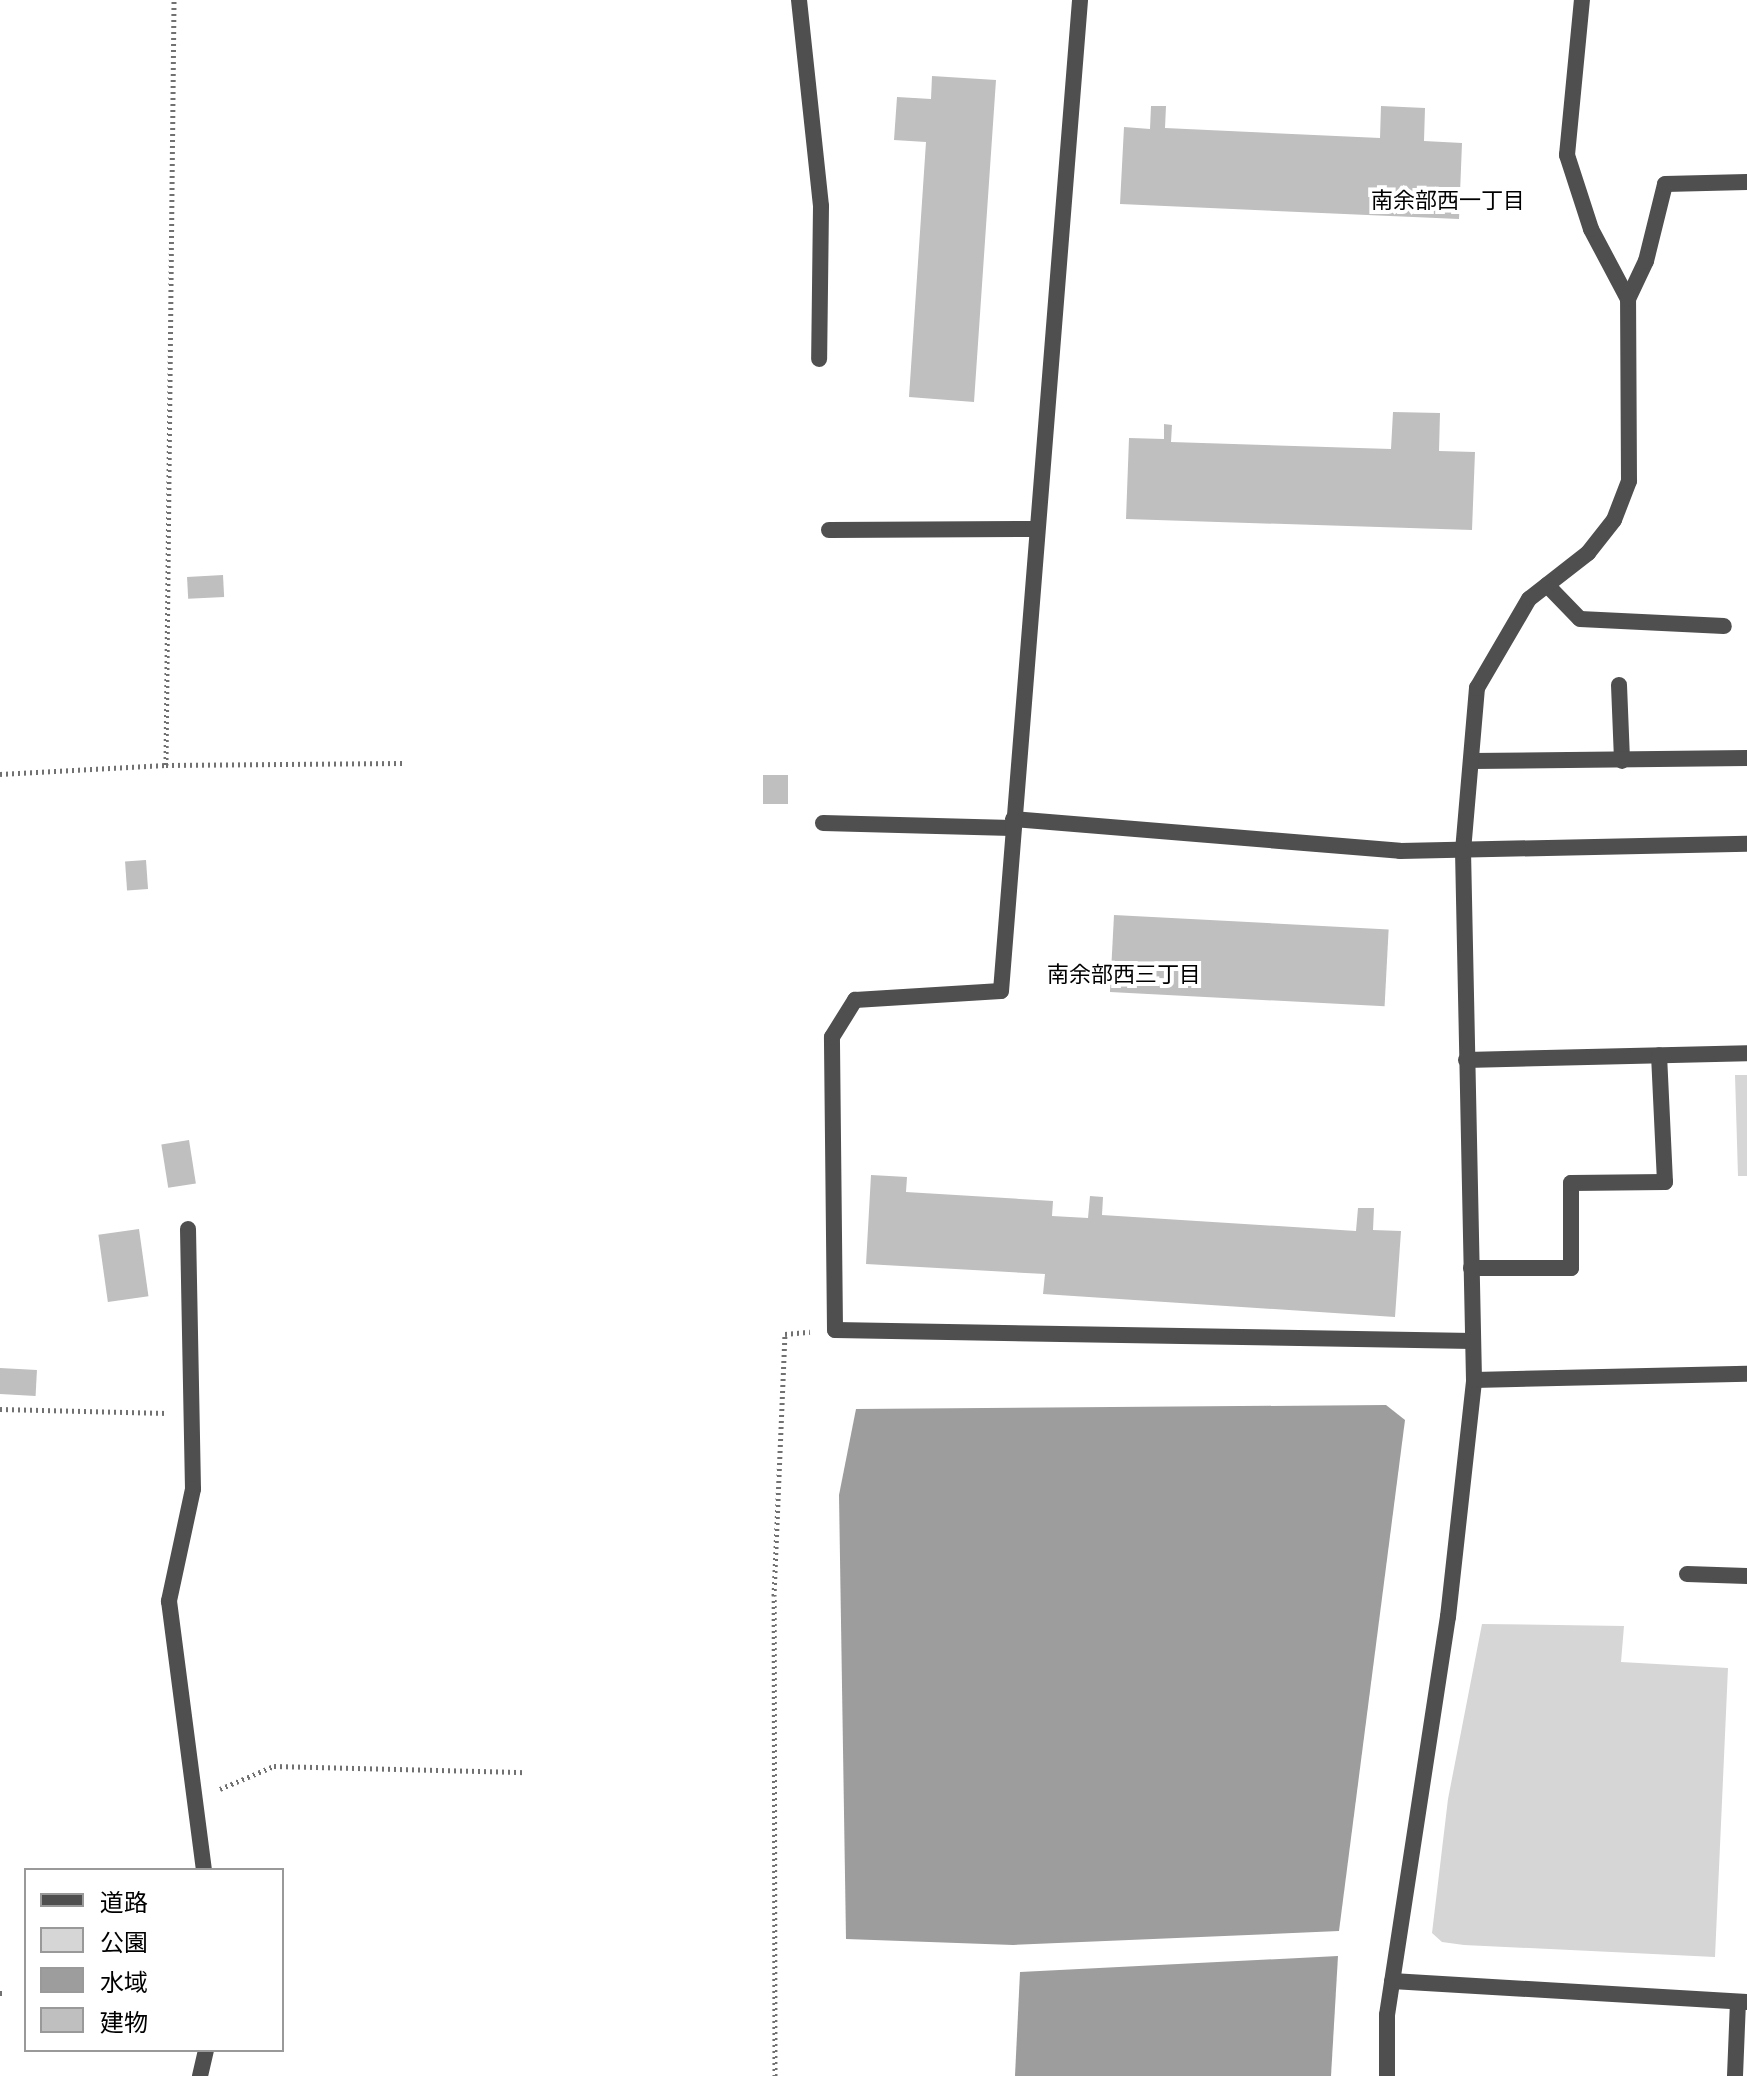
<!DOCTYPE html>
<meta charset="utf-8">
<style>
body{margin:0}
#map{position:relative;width:1747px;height:2076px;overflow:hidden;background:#fff;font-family:Ubuntu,"Noto Sans JP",sans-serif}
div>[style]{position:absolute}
.green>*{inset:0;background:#d6d6d6}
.water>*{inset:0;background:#9d9d9d}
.building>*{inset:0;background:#bfbfbf;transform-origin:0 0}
.path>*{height:5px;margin-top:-2.5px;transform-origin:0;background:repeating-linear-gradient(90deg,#717171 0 2px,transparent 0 6px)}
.service>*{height:16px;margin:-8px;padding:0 8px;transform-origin:8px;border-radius:8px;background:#4f4f4f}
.minor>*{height:16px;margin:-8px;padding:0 8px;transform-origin:8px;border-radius:8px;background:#4f4f4f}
.tertiary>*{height:16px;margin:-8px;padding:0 8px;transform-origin:8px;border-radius:8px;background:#4f4f4f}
span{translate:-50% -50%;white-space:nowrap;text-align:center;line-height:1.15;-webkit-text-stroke:8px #fff;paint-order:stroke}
.neighbourhood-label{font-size:22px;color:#000}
.legend{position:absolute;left:24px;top:1868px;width:260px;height:184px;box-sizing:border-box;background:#fff;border:2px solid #999;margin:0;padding:10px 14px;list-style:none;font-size:24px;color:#000}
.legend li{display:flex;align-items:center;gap:16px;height:40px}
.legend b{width:40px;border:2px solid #999}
</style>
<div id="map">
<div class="green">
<div style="clip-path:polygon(1735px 1075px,1747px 1075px,1747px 1176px,1738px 1176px)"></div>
<div style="clip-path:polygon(1482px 1624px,1624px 1626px,1621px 1662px,1728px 1668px,1715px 1957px,1464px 1945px,1442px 1942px,1432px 1933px,1448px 1799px)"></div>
</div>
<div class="water">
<div style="clip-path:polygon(1386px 1405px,1405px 1420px,1339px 1931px,1013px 1945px,846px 1939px,839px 1495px,856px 1409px)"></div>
<div style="clip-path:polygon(1338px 1956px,1331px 2076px,1015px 2076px,1020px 1972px)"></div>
</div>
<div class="building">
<div style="clip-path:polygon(932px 76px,996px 80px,974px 402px,909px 397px,926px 142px,894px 140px,897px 97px,931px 99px)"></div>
<div style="clip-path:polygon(1151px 106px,1166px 106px,1165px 128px,1380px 138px,1381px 106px,1425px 108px,1424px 141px,1462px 143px,1459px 219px,1120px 204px,1124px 127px,1150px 129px)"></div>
<div style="clip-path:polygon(1393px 412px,1440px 413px,1439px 451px,1475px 452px,1472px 530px,1126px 519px,1129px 438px,1164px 439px,1164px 424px,1172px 425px,1171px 442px,1391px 449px)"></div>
<div style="left:223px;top:575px;width:22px;height:36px;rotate:87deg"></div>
<div style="left:763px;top:775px;width:25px;height:29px"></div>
<div style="left:146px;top:860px;width:29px;height:21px;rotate:86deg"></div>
<div style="left:1114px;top:915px;width:275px;height:77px;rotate:3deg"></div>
<div style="left:189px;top:1140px;width:44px;height:28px;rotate:81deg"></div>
<div style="clip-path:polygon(871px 1175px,907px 1177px,906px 1192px,1053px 1201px,1052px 1216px,1088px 1218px,1090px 1196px,1103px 1197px,1102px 1215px,1356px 1231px,1358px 1208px,1374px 1208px,1373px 1230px,1401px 1231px,1395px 1317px,1043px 1294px,1045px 1274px,866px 1264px)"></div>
<div style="left:139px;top:1229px;width:68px;height:41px;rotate:82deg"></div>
<div style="left:0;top:1368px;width:37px;height:26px;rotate:3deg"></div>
</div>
<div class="path">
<div style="left:166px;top:765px;width:236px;rotate:-0.5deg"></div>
<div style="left:0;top:774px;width:166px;rotate:-3.1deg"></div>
<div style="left:166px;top:765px;width:765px;rotate:-89.4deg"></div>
<div style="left:0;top:1409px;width:167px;rotate:1.4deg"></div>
<div style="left:220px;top:1789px;width:59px;rotate:-23.1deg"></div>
<div style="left:274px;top:1766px;width:252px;rotate:1.4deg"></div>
<div style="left:0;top:1993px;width:5px"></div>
<div style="left:775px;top:2076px;width:480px;rotate:-90.1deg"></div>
<div style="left:774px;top:1596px;width:262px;rotate:-87.6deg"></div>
<div style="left:785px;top:1334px;width:25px;rotate:-5deg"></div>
</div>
<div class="service">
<div style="left:835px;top:1330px;width:638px;rotate:0.99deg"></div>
</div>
<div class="minor">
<div style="left:799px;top:0;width:207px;rotate:83.9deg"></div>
<div style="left:821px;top:206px;width:153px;rotate:90.7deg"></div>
<div style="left:1628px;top:299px;width:42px;rotate:-64.7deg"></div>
<div style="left:1646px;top:261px;width:79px;rotate:-76.1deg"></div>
<div style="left:1665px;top:184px;width:82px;rotate:-1.4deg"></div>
<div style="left:829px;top:530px;width:207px;rotate:-0.3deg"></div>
<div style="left:1547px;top:585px;width:47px;rotate:45.9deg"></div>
<div style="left:1580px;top:619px;width:144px;rotate:2.8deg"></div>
<div style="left:1619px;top:685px;width:76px;rotate:87.7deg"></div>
<div style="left:1471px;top:761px;width:276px;rotate:-0.6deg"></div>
<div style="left:1013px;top:819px;width:388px;rotate:4.7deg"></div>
<div style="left:1400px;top:851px;width:347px;rotate:-1.2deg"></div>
<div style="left:823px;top:823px;width:189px;rotate:1.5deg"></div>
<div style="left:1466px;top:1060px;width:281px;rotate:-1.4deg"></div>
<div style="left:188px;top:1229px;width:260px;rotate:88.9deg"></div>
<div style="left:193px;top:1489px;width:115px;rotate:102.1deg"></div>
<div style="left:169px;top:1601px;width:271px;rotate:82.6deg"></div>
<div style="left:1471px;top:1268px;width:100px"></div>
<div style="left:1571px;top:1268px;width:85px;rotate:-90deg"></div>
<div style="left:1571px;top:1183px;width:94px;rotate:-0.6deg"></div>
<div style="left:1665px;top:1182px;width:127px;rotate:-92.7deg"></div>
<div style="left:835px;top:1330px;width:293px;rotate:-90.6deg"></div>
<div style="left:832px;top:1037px;width:44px;rotate:-58.1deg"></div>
<div style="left:855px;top:1000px;width:146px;rotate:-3.5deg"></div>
<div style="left:1001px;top:991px;width:994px;rotate:-85.44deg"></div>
<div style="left:1474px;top:1380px;width:273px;rotate:-1.3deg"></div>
<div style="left:1687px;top:1574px;width:60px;rotate:1.9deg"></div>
<div style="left:1392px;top:1981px;width:356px;rotate:3.4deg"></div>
<div style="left:200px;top:2076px;width:27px;rotate:-77deg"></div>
<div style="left:1735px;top:2076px;width:74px;rotate:-87.7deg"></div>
</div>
<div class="tertiary">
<div style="left:1387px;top:2076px;width:61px;rotate:-90deg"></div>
<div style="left:1387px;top:2015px;width:403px;rotate:-81.3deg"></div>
<div style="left:1448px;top:1617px;width:238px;rotate:-83.7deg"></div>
<div style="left:1474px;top:1380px;width:529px;rotate:-91.19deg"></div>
<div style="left:1463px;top:851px;width:164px;rotate:-85.1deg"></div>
<div style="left:1477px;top:688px;width:103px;rotate:-59.7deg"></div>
<div style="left:1529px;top:599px;width:75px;rotate:-37.9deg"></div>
<div style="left:1588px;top:553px;width:42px;rotate:-51.8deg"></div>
<div style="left:1614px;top:520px;width:42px;rotate:-69deg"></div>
<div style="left:1629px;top:481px;width:182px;rotate:-90.3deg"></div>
<div style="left:1628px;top:299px;width:79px;rotate:-117.9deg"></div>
<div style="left:1591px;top:229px;width:78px;rotate:-108deg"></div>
<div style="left:1567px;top:155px;width:156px;rotate:-84.5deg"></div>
</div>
<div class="neighbourhood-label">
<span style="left:1448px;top:200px">南余部西一丁目</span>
<span style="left:1124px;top:974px">南余部西三丁目</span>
</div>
<ul class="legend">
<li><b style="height:10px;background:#4f4f4f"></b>道路</li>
<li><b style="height:22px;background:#d6d6d6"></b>公園</li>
<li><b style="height:22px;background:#9d9d9d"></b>水域</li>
<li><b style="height:22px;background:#bfbfbf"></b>建物</li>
</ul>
</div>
